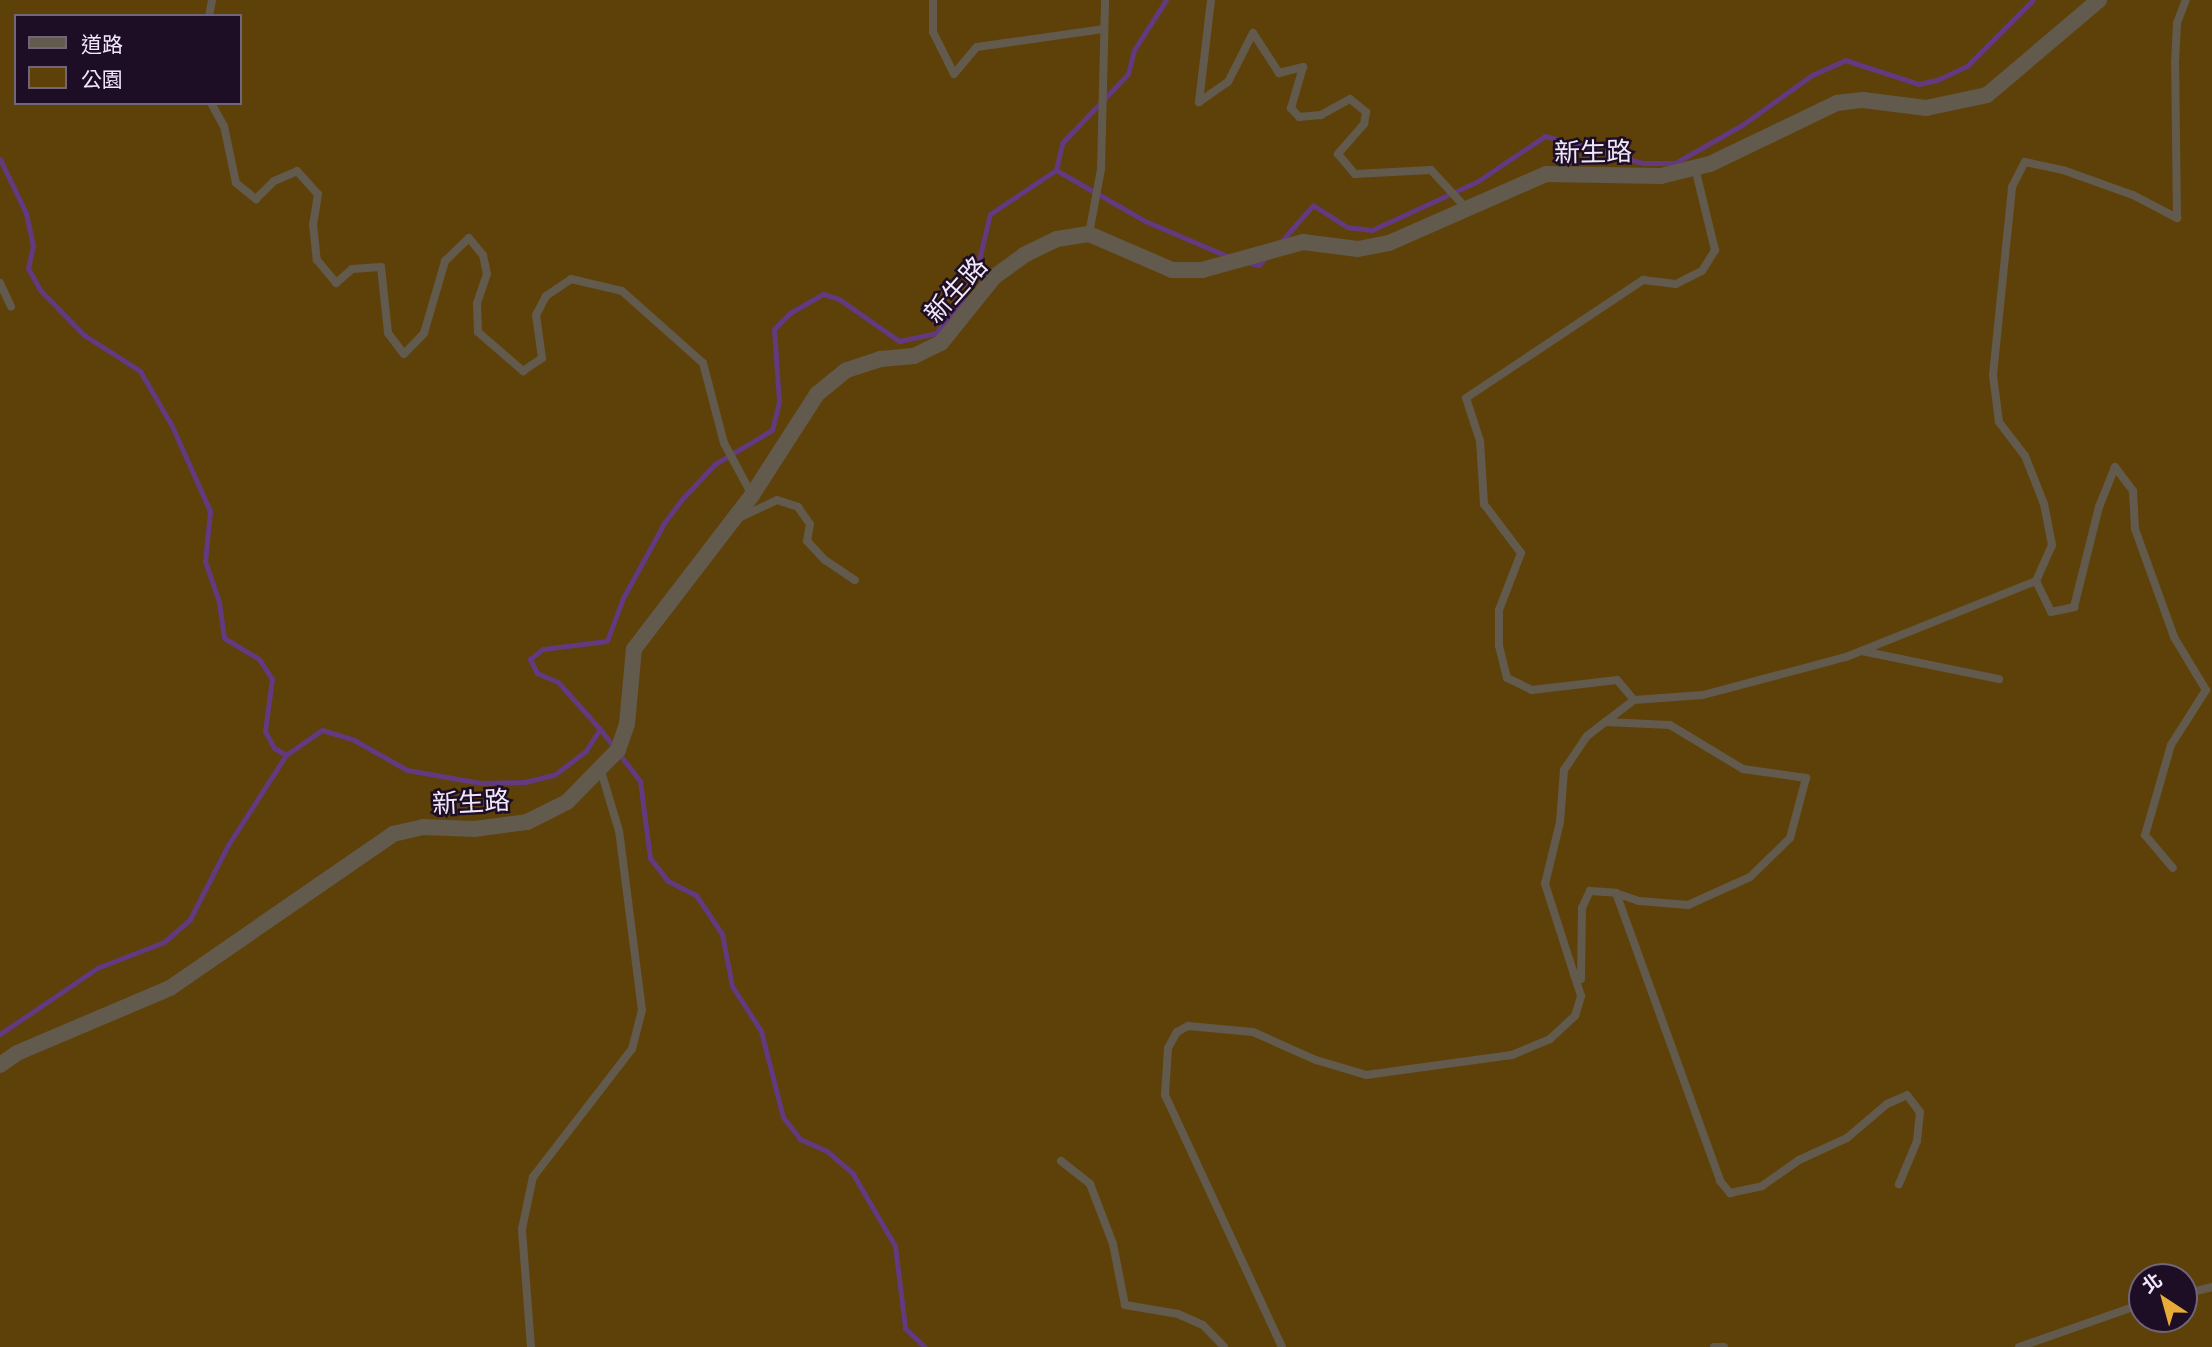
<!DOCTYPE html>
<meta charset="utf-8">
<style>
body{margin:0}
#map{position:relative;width:2212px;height:1347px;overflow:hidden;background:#261830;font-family:Commissioner,"Noto Sans TC",sans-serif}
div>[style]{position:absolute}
.green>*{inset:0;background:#5d4109}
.stream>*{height:5px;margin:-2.5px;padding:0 2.5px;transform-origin:2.5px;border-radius:2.5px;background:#63397f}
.lane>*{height:8px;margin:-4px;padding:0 4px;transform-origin:4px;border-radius:4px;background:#625a4d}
.street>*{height:16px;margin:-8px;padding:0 8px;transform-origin:8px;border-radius:8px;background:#625a4d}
span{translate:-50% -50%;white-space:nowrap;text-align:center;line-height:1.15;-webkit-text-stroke:5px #1d0e26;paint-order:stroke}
.street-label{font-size:26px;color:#f0e7f8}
.legend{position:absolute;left:14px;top:14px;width:228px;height:91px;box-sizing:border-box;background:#1d0e26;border:2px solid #71657a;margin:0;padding:9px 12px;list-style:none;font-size:21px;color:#f0e7f8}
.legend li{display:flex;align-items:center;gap:14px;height:35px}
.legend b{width:35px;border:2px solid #71657a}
.north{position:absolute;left:2128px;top:1263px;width:70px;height:70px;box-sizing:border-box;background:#1d0e26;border:2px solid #71657a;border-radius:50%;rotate:324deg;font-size:19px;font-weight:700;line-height:28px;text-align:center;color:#f0e7f8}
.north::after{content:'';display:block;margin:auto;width:24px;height:32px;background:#e8ab37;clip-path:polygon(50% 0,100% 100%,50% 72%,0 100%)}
</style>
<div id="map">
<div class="green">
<div style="clip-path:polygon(evenodd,0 0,2212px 0,2212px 1347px,0 1347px,0 0,16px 16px,240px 16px,240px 103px,16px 103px,16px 16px,0 0,2142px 1277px,2184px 1277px,2184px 1319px,2142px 1319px,2142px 1277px)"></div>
</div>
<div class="stream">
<div style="left:0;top:159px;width:60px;rotate:64.3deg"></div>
<div style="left:26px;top:213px;width:33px;rotate:78deg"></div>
<div style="left:33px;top:245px;width:24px;rotate:102deg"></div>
<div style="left:28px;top:268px;width:26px;rotate:61deg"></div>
<div style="left:41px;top:291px;width:62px;rotate:45.7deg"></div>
<div style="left:84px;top:335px;width:67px;rotate:32.7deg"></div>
<div style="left:140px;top:371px;width:64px;rotate:59.8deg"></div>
<div style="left:172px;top:426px;width:93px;rotate:65.9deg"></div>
<div style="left:210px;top:511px;width:50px;rotate:95.7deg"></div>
<div style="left:205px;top:561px;width:43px;rotate:71.1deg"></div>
<div style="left:219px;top:602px;width:36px;rotate:82deg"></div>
<div style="left:224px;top:638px;width:41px;rotate:31deg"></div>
<div style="left:259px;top:659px;width:24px;rotate:57deg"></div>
<div style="left:272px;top:679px;width:52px;rotate:97.7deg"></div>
<div style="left:265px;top:731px;width:19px;rotate:62deg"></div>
<div style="left:274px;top:748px;width:14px;rotate:30deg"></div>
<div style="left:1056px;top:170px;width:28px;rotate:-77deg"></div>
<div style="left:1062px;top:143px;width:95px;rotate:-46.3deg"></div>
<div style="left:1128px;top:74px;width:25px;rotate:-76deg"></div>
<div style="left:1134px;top:50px;width:59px;rotate:-57.4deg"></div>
<div style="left:1278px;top:245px;width:53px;rotate:-48.8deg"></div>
<div style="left:1313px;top:205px;width:40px;rotate:32.9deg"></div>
<div style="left:1347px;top:227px;width:25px;rotate:7deg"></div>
<div style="left:1372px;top:230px;width:117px;rotate:-24.8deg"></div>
<div style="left:1478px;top:181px;width:81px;rotate:-33.9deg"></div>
<div style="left:1545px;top:136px;width:102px;rotate:15.4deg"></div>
<div style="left:1643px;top:163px;width:32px"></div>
<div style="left:1675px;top:163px;width:77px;rotate:-29.6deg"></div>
<div style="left:1742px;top:125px;width:86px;rotate:-35.5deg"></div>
<div style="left:1812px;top:75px;width:36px;rotate:-24deg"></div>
<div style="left:1845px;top:60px;width:78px;rotate:18deg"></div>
<div style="left:1919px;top:84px;width:18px;rotate:-13deg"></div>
<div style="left:1937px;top:80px;width:33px;rotate:-25deg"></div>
<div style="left:1967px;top:66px;width:93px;rotate:-45deg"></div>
<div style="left:1249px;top:263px;width:10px;rotate:11deg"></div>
<div style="left:1259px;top:265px;width:11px;rotate:-49deg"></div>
<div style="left:600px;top:729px;width:66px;rotate:52.4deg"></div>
<div style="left:640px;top:781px;width:78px;rotate:82.6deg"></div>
<div style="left:650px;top:858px;width:29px;rotate:52deg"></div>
<div style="left:668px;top:881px;width:31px;rotate:27deg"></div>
<div style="left:696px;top:895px;width:47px;rotate:56.3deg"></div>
<div style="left:722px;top:934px;width:53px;rotate:79.1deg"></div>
<div style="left:732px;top:986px;width:54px;rotate:57.2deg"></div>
<div style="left:761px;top:1031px;width:89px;rotate:75.7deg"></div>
<div style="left:783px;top:1117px;width:28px;rotate:52deg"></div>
<div style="left:800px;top:1139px;width:30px;rotate:24deg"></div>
<div style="left:827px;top:1151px;width:35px;rotate:41deg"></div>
<div style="left:853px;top:1174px;width:83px;rotate:59.7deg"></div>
<div style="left:895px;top:1246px;width:83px;rotate:83deg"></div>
<div style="left:905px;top:1328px;width:28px;rotate:44deg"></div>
<div style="left:0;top:1034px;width:117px;rotate:-34.2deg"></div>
<div style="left:97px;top:968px;width:72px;rotate:-21.2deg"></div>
<div style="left:164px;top:942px;width:35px;rotate:-41deg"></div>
<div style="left:190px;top:919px;width:83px;rotate:-62.8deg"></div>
<div style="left:228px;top:845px;width:107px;rotate:-57.2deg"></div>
<div style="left:286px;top:755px;width:44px;rotate:-34.8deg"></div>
<div style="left:322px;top:730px;width:34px;rotate:17deg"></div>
<div style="left:354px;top:740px;width:61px;rotate:29.5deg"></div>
<div style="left:407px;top:770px;width:75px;rotate:10deg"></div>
<div style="left:481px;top:783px;width:44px;rotate:-1.3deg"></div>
<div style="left:525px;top:782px;width:30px;rotate:-14deg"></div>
<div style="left:554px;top:775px;width:39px;rotate:-37deg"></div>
<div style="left:585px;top:752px;width:27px;rotate:-57deg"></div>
<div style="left:600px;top:729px;width:63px;rotate:-131.8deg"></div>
<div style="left:558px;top:682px;width:23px;rotate:-157deg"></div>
<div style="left:537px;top:673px;width:16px;rotate:-117deg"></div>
<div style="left:530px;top:659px;width:16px;rotate:-38deg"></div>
<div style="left:543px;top:649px;width:64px;rotate:-7.1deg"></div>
<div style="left:607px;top:641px;width:46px;rotate:-69.6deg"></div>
<div style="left:623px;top:598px;width:85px;rotate:-61.3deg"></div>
<div style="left:664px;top:523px;width:30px;rotate:-53deg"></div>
<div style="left:682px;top:499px;width:48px;rotate:-46.7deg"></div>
<div style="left:715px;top:464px;width:66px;rotate:-30.8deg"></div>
<div style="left:772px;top:430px;width:30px;rotate:-76deg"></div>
<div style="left:779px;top:401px;width:72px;rotate:-94deg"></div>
<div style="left:774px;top:329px;width:23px;rotate:-45deg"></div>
<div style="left:790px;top:313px;width:38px;rotate:-30deg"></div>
<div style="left:823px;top:294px;width:17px;rotate:17deg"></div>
<div style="left:839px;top:299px;width:73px;rotate:35deg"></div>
<div style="left:899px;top:341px;width:38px;rotate:-12deg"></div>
<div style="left:936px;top:333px;width:44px;rotate:-52.4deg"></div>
<div style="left:963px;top:298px;width:41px;rotate:-67.2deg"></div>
<div style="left:979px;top:260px;width:47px;rotate:-76.6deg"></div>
<div style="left:990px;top:214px;width:79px;rotate:-33.7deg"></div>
<div style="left:1056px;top:170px;width:103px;rotate:29.8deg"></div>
<div style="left:1145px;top:221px;width:91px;rotate:23.2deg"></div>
</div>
<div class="lane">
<div style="left:933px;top:0;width:32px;rotate:90deg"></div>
<div style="left:933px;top:32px;width:47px;rotate:63.4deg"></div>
<div style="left:954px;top:74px;width:35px;rotate:-50deg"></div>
<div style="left:977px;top:47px;width:127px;rotate:-8.1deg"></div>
<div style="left:1211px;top:0;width:103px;rotate:96.7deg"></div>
<div style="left:1199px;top:102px;width:35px;rotate:-35deg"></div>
<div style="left:1228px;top:82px;width:55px;rotate:-63deg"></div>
<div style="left:1253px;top:33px;width:48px;rotate:57deg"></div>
<div style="left:1279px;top:73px;width:25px;rotate:-14deg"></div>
<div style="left:1303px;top:67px;width:43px;rotate:106.3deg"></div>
<div style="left:1291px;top:108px;width:12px;rotate:48deg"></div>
<div style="left:1299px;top:117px;width:22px;rotate:-5deg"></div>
<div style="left:1321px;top:115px;width:33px;rotate:-29deg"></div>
<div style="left:1350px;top:99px;width:21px;rotate:39deg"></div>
<div style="left:1366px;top:112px;width:12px;rotate:99deg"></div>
<div style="left:1364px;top:124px;width:40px;rotate:131deg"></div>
<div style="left:1338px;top:154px;width:26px;rotate:50deg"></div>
<div style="left:1355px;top:174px;width:76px;rotate:-3deg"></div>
<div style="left:1431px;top:170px;width:53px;rotate:47.3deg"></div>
<div style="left:209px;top:16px;width:16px;rotate:-79deg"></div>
<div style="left:211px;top:103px;width:26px;rotate:61deg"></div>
<div style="left:224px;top:126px;width:58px;rotate:78.1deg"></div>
<div style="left:236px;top:183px;width:26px;rotate:39deg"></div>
<div style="left:256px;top:199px;width:25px;rotate:-45deg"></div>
<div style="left:274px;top:181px;width:25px;rotate:-23deg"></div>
<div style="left:297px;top:171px;width:31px;rotate:48deg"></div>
<div style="left:318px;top:194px;width:30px;rotate:99deg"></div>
<div style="left:313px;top:224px;width:36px;rotate:84deg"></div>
<div style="left:317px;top:260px;width:30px;rotate:50deg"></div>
<div style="left:336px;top:283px;width:21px;rotate:-41deg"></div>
<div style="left:352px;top:269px;width:29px;rotate:-4deg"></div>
<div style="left:381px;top:267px;width:66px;rotate:83.9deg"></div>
<div style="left:388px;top:333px;width:26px;rotate:53deg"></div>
<div style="left:404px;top:354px;width:29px;rotate:-46deg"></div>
<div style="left:424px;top:333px;width:75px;rotate:-73.7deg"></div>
<div style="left:445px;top:261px;width:33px;rotate:-44deg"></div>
<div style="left:469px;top:238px;width:22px;rotate:51deg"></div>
<div style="left:483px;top:255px;width:19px;rotate:78deg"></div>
<div style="left:487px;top:274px;width:31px;rotate:109deg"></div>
<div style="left:477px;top:303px;width:29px;rotate:88deg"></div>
<div style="left:478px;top:332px;width:60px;rotate:40.9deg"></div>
<div style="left:523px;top:371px;width:23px;rotate:-34deg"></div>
<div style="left:542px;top:358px;width:43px;rotate:-97.9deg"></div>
<div style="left:536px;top:315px;width:21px;rotate:-62deg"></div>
<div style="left:546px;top:296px;width:30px;rotate:-34deg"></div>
<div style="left:571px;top:279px;width:52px;rotate:13.2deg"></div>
<div style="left:622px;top:291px;width:108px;rotate:41.6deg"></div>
<div style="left:703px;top:363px;width:83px;rotate:75.3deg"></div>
<div style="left:724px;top:443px;width:59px;rotate:61.7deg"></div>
<div style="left:1089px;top:234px;width:66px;rotate:-79.5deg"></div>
<div style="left:1101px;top:169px;width:169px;rotate:-88.6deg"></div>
<div style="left:0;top:283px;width:26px;rotate:65deg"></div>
<div style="left:737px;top:519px;width:44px;rotate:-25.4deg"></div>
<div style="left:777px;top:500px;width:22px;rotate:18deg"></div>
<div style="left:798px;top:507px;width:21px;rotate:55deg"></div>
<div style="left:810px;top:524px;width:17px;rotate:100deg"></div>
<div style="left:807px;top:541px;width:26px;rotate:47deg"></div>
<div style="left:825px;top:560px;width:36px;rotate:34deg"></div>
<div style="left:2036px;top:581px;width:34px;rotate:64deg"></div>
<div style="left:2051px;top:612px;width:24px;rotate:-12deg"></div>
<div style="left:2074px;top:607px;width:103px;rotate:-76deg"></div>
<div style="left:2099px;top:507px;width:43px;rotate:-68.2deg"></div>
<div style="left:2115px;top:467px;width:30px;rotate:53deg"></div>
<div style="left:2133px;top:491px;width:38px;rotate:87deg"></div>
<div style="left:2135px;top:529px;width:115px;rotate:70.1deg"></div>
<div style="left:2174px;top:637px;width:62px;rotate:58.9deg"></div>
<div style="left:2206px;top:690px;width:65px;rotate:122.5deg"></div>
<div style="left:2171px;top:745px;width:94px;rotate:106.1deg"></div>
<div style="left:2145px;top:835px;width:43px;rotate:49.7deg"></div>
<div style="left:1862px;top:651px;width:140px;rotate:11.6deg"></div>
<div style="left:1634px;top:700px;width:26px;rotate:-130deg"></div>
<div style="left:1617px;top:680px;width:86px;rotate:173.3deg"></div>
<div style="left:1532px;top:690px;width:28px;rotate:-154deg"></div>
<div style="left:1507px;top:678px;width:34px;rotate:-104deg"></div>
<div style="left:1499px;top:645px;width:35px;rotate:-90deg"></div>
<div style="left:1499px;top:610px;width:61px;rotate:-68.9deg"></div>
<div style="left:1521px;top:553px;width:61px;rotate:-127.1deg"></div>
<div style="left:1484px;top:504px;width:63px;rotate:-93.6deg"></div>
<div style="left:1480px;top:441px;width:45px;rotate:-108deg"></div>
<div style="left:1466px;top:398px;width:213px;rotate:-33.7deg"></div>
<div style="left:1643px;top:280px;width:33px;rotate:7deg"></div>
<div style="left:1676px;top:284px;width:29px;rotate:-27deg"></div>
<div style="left:1702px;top:271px;width:25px;rotate:-58deg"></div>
<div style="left:1715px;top:250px;width:84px;rotate:-103.7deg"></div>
<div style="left:1605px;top:722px;width:65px;rotate:2.6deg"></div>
<div style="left:1670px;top:725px;width:85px;rotate:31.1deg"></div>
<div style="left:1743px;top:769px;width:64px;rotate:8.1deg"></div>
<div style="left:1806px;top:778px;width:62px;rotate:104.9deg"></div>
<div style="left:1790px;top:838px;width:56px;rotate:135.7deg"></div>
<div style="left:1750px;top:877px;width:68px;rotate:155.7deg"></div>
<div style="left:1688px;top:905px;width:49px;rotate:-175.3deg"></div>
<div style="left:1639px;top:901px;width:24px;rotate:-161deg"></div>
<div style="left:1616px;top:893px;width:306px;rotate:70.1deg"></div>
<div style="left:1720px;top:1181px;width:16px;rotate:50deg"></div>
<div style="left:1730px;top:1193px;width:33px;rotate:-12deg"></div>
<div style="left:1762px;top:1186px;width:45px;rotate:-35.1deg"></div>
<div style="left:1799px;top:1160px;width:53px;rotate:-24.6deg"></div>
<div style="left:1847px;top:1138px;width:52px;rotate:-40.4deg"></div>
<div style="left:1887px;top:1104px;width:22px;rotate:-24deg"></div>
<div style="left:1907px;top:1095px;width:21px;rotate:53deg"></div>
<div style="left:1920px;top:1112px;width:29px;rotate:96deg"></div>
<div style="left:1917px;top:1141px;width:47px;rotate:112.7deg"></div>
<div style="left:1581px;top:979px;width:71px;rotate:-89.2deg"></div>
<div style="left:1582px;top:908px;width:19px;rotate:-65deg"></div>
<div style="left:1590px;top:891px;width:26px;rotate:4deg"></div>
<div style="left:1061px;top:1161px;width:37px;rotate:38deg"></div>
<div style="left:1090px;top:1184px;width:64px;rotate:69deg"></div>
<div style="left:1113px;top:1244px;width:62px;rotate:78.9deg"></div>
<div style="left:1125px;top:1305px;width:54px;rotate:9.6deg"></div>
<div style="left:1178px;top:1314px;width:27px;rotate:24deg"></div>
<div style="left:1203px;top:1325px;width:30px;rotate:46deg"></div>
<div style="left:2184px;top:1294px;width:29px;rotate:-14deg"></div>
<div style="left:531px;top:1347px;width:118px;rotate:-94.4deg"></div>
<div style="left:522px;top:1229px;width:53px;rotate:-78.1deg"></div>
<div style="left:533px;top:1177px;width:162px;rotate:-52.3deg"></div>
<div style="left:632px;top:1049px;width:40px;rotate:-75.6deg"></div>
<div style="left:642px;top:1010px;width:180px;rotate:-97.3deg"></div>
<div style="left:619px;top:831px;width:63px;rotate:-106.7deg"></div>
<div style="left:1282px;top:1347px;width:278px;rotate:-114.9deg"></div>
<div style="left:1165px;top:1095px;width:47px;rotate:-86.3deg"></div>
<div style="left:1168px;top:1048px;width:18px;rotate:-61deg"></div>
<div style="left:1177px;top:1032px;width:13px;rotate:-29deg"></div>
<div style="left:1188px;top:1026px;width:65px;rotate:5.3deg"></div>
<div style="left:1253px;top:1032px;width:69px;rotate:24deg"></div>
<div style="left:1316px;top:1060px;width:52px;rotate:16.7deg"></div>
<div style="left:1366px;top:1075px;width:147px;rotate:-7.8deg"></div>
<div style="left:1512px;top:1055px;width:41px;rotate:-22.8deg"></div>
<div style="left:1550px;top:1039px;width:34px;rotate:-43deg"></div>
<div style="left:1575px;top:1016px;width:21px;rotate:-73deg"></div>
<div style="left:1581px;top:996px;width:118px;rotate:-107.8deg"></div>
<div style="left:1545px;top:884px;width:64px;rotate:-76.4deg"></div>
<div style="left:1560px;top:822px;width:52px;rotate:-85.6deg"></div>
<div style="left:1564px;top:770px;width:41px;rotate:-55.9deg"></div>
<div style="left:1587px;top:736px;width:59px;rotate:-37.5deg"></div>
<div style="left:1634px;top:700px;width:69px;rotate:-4.1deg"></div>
<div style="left:1703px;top:695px;width:148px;rotate:-14.9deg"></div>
<div style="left:1846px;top:657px;width:205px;rotate:-21.8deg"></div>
<div style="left:2036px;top:581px;width:39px;rotate:-66deg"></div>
<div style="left:2052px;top:545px;width:42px;rotate:-101deg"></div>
<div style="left:2044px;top:504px;width:52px;rotate:-111.6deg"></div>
<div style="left:2025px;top:456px;width:43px;rotate:-127.4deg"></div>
<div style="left:1999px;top:422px;width:47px;rotate:-97.3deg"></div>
<div style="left:1993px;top:375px;width:189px;rotate:-84.2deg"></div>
<div style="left:2012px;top:187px;width:28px;rotate:-63deg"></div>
<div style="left:2025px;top:162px;width:39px;rotate:12deg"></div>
<div style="left:2063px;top:170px;width:74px;rotate:19.7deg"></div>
<div style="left:2133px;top:195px;width:50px;rotate:27.6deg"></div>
<div style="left:2177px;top:218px;width:155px;rotate:-90.7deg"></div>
<div style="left:2175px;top:63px;width:40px;rotate:-87.1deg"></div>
<div style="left:2177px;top:23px;width:25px;rotate:-69deg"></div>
<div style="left:1714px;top:1347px;width:10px"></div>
<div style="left:2019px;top:1347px;width:130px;rotate:-19.3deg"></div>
</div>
<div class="street">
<div style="left:0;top:1065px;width:21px;rotate:-35deg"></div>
<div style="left:17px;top:1053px;width:166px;rotate:-23deg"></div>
<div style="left:170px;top:988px;width:271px;rotate:-34.6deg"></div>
<div style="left:393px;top:834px;width:31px;rotate:-13deg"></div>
<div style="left:423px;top:827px;width:51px;rotate:2.2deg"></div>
<div style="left:474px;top:829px;width:53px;rotate:-7.5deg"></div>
<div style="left:527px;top:822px;width:45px;rotate:-26.6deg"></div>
<div style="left:567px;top:802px;width:73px;rotate:-45.6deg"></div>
<div style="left:618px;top:750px;width:28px;rotate:-71deg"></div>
<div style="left:627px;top:724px;width:75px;rotate:-84.7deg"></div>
<div style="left:634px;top:649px;width:194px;rotate:-52.5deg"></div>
<div style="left:752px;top:495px;width:120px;rotate:-57.2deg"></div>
<div style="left:817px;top:394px;width:38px;rotate:-39deg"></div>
<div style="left:847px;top:370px;width:35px;rotate:-18deg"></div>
<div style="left:880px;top:359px;width:34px;rotate:-5deg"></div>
<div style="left:914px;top:356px;width:30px;rotate:-26deg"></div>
<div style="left:941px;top:343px;width:85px;rotate:-51.2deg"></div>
<div style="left:994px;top:277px;width:37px;rotate:-36deg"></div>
<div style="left:1024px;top:255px;width:37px;rotate:-26deg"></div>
<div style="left:1057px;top:239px;width:32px;rotate:-9deg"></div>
<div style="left:1089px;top:234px;width:90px;rotate:23.4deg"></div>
<div style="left:1172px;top:270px;width:30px"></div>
<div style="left:1202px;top:270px;width:105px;rotate:-15.5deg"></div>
<div style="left:1303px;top:242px;width:55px;rotate:7.3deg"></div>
<div style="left:1358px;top:249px;width:32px;rotate:-11deg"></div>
<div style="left:1389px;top:243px;width:171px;rotate:-23.7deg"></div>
<div style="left:1546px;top:174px;width:115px;rotate:1deg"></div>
<div style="left:1661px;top:176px;width:50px;rotate:-13.8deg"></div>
<div style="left:1710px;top:164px;width:141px;rotate:-25.7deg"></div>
<div style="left:1837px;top:103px;width:26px;rotate:-7deg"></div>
<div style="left:1863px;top:100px;width:64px;rotate:7.2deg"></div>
<div style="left:1926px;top:108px;width:62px;rotate:-12deg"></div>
<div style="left:1987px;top:95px;width:147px;rotate:-40.3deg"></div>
</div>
<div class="street-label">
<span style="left:1593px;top:151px;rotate:-1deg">新生路</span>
<span style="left:955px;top:289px;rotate:-48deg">新生路</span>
<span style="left:471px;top:801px;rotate:-3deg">新生路</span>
</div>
<ul class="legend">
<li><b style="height:9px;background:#625a4d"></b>道路</li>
<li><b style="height:19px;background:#5d4109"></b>公園</li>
</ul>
<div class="north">北</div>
</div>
